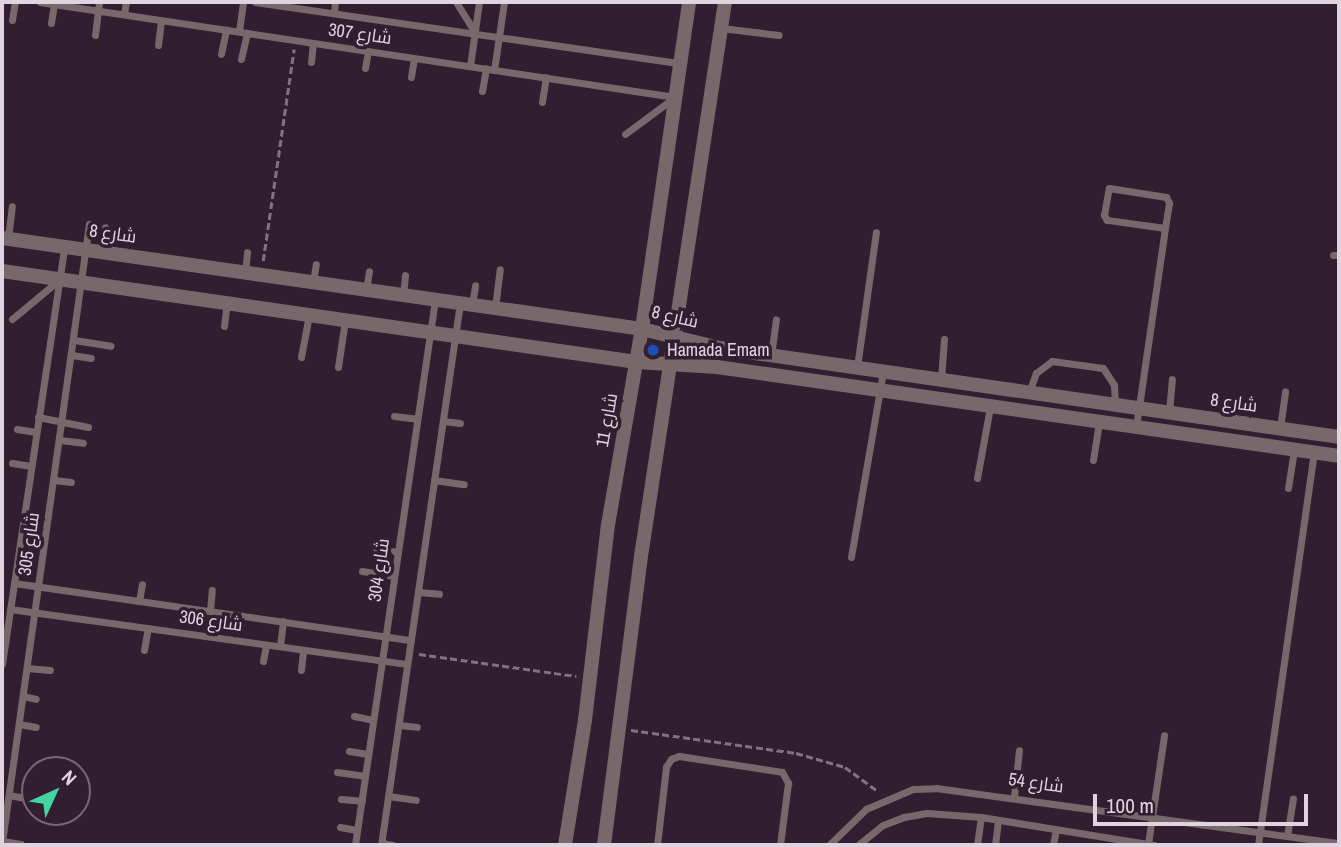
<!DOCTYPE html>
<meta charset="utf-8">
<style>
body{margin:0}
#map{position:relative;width:1341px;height:847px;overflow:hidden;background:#311f31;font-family:"Archivo Narrow",Cairo,sans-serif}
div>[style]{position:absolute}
.path>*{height:2.5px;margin-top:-1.25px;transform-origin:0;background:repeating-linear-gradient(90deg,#817281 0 7px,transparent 0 10.5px)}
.service>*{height:7px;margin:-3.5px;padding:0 3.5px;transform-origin:3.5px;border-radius:3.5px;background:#77696b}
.minor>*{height:14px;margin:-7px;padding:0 7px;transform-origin:7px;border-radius:7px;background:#77696b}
.dots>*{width:19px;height:19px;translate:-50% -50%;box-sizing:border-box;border:4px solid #311f31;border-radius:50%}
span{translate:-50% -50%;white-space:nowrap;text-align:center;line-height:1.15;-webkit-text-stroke:7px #311f31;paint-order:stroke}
.street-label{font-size:18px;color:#e0d4e0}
.poi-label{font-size:18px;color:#e0d4e0}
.left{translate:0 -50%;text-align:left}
.frame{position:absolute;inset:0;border:4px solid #e0d4e0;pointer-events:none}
.north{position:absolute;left:21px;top:756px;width:70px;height:70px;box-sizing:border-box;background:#311f31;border:2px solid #776777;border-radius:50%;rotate:45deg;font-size:19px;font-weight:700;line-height:28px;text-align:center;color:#e0d4e0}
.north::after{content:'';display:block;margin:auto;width:24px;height:32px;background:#44d49f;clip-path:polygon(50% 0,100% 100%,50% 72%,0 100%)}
.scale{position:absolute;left:1093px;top:794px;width:215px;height:32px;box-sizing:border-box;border:4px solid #e0d4e0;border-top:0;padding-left:9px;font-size:21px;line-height:24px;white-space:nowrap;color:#e0d4e0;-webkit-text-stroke:5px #311f31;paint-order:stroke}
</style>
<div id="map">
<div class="path">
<div style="left:263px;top:261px;width:214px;rotate:-81.7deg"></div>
<div style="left:419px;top:654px;width:159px;rotate:8deg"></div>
<div style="left:631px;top:730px;width:167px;rotate:7.9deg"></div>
<div style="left:796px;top:753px;width:51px;rotate:15.9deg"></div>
<div style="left:845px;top:767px;width:42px;rotate:36.3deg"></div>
</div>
<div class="service">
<div style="left:40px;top:2px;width:642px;rotate:8.51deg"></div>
<div style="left:255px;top:2px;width:429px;rotate:8.2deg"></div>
<div style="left:456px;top:2px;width:36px;rotate:58deg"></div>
<div style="left:334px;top:13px;width:11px;rotate:-85deg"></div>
<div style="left:124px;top:14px;width:12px;rotate:-81deg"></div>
<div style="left:12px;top:20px;width:18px;rotate:-81deg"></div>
<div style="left:51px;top:23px;width:19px;rotate:-81deg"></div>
<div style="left:721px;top:28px;width:58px;rotate:6.9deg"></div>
<div style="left:239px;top:31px;width:29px;rotate:-82deg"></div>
<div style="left:95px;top:35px;width:33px;rotate:-83deg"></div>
<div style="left:158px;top:45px;width:25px;rotate:-83deg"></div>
<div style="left:221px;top:54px;width:25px;rotate:-78deg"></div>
<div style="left:241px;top:59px;width:27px;rotate:-77deg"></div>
<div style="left:311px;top:62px;width:19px;rotate:-84deg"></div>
<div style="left:470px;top:66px;width:65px;rotate:-82deg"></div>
<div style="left:365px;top:68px;width:17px;rotate:-80deg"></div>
<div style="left:494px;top:70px;width:69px;rotate:-81.6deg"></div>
<div style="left:411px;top:77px;width:19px;rotate:-81deg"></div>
<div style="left:482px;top:91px;width:23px;rotate:-80deg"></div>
<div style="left:542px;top:102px;width:25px;rotate:-81deg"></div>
<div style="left:625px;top:134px;width:62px;rotate:-36.5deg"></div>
<div style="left:1109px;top:188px;width:58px;rotate:9deg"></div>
<div style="left:1166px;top:197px;width:7px;rotate:63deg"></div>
<div style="left:1169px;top:203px;width:25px;rotate:99deg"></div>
<div style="left:1165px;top:228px;width:59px;rotate:-172.1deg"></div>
<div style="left:1107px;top:220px;width:6px;rotate:-121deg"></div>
<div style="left:1104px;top:215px;width:27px;rotate:-80deg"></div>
<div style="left:8px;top:238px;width:32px;rotate:-83deg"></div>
<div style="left:102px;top:253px;width:26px;rotate:-83deg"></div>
<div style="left:1333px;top:255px;width:6px"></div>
<div style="left:245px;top:272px;width:20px;rotate:-84deg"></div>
<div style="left:313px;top:282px;width:18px;rotate:-81deg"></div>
<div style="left:366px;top:290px;width:19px;rotate:-81deg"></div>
<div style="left:403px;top:295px;width:20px;rotate:-84deg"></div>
<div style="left:472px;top:305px;width:20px;rotate:-81deg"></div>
<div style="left:495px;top:308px;width:39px;rotate:-83deg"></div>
<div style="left:12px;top:319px;width:61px;rotate:-39.7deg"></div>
<div style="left:224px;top:326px;width:23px;rotate:-83deg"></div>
<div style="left:74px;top:340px;width:37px;rotate:9deg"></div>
<div style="left:72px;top:355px;width:19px;rotate:9deg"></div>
<div style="left:771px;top:355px;width:36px;rotate:-82deg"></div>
<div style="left:301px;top:357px;width:43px;rotate:-79.2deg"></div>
<div style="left:338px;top:367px;width:48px;rotate:-81.5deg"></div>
<div style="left:857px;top:367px;width:136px;rotate:-82deg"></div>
<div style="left:941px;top:379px;width:40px;rotate:-85.7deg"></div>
<div style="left:1029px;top:392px;width:20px;rotate:-70deg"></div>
<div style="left:1036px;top:373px;width:20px;rotate:-37deg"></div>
<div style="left:1052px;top:361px;width:51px;rotate:7.8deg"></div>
<div style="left:1103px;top:368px;width:20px;rotate:57deg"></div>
<div style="left:1114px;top:385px;width:19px;rotate:87deg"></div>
<div style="left:1169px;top:412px;width:33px;rotate:-85deg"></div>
<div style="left:394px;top:416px;width:23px;rotate:7deg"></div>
<div style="left:38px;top:417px;width:51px;rotate:11.3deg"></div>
<div style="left:443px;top:421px;width:17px;rotate:7deg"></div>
<div style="left:1136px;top:427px;width:201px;rotate:-81.7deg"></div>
<div style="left:1280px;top:428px;width:37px;rotate:-82deg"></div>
<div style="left:17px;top:429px;width:19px;rotate:9deg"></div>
<div style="left:60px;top:440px;width:23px;rotate:7deg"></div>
<div style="left:1093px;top:460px;width:38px;rotate:-81deg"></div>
<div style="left:12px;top:463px;width:19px;rotate:9deg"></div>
<div style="left:977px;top:478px;width:72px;rotate:-79.6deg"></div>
<div style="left:54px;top:480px;width:17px;rotate:7deg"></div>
<div style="left:434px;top:480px;width:30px;rotate:8deg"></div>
<div style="left:1288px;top:488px;width:38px;rotate:-81deg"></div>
<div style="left:376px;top:549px;width:21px;rotate:8deg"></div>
<div style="left:851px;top:557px;width:188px;rotate:-80.2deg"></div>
<div style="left:362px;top:571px;width:31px;rotate:9deg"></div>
<div style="left:14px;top:583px;width:401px;rotate:8.2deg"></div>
<div style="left:418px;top:592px;width:21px;rotate:5deg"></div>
<div style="left:139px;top:601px;width:17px;rotate:-80deg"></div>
<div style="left:10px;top:609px;width:401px;rotate:7.9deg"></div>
<div style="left:210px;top:611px;width:21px;rotate:-85deg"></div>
<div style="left:280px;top:646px;width:25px;rotate:-83deg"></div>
<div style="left:144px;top:650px;width:22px;rotate:-80deg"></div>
<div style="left:263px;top:661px;width:16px;rotate:-79deg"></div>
<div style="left:2px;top:664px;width:422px;rotate:-81.5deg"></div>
<div style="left:27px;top:668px;width:23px;rotate:5deg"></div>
<div style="left:301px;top:670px;width:20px;rotate:-84deg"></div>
<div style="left:23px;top:696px;width:13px;rotate:13deg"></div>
<div style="left:354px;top:716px;width:19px;rotate:12deg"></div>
<div style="left:19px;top:724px;width:17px;rotate:10deg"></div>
<div style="left:399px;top:725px;width:18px;rotate:6deg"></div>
<div style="left:349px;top:751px;width:19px;rotate:9deg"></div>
<div style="left:337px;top:772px;width:28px;rotate:8deg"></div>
<div style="left:9px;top:795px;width:16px;rotate:11deg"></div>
<div style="left:388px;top:796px;width:28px;rotate:8deg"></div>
<div style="left:1014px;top:796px;width:46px;rotate:-83.8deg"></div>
<div style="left:341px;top:799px;width:21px;rotate:5deg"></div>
<div style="left:340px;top:827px;width:17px;rotate:10deg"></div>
<div style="left:1287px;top:836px;width:38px;rotate:-81deg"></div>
<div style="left:2px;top:841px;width:19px;rotate:9deg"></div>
<div style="left:2px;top:842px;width:624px;rotate:-81.99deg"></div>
<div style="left:382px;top:843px;width:11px;rotate:10deg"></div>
<div style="left:1148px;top:844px;width:110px;rotate:-81.6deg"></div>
<div style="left:355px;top:845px;width:551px;rotate:-81.65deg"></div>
<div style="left:381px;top:845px;width:548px;rotate:-81.71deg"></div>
<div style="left:657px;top:845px;width:79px;rotate:-83.4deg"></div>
<div style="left:666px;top:767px;width:9px;rotate:-58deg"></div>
<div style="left:671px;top:759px;width:9px;rotate:-21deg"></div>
<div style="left:679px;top:756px;width:104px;rotate:8.8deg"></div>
<div style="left:782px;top:772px;width:13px;rotate:61deg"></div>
<div style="left:788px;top:783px;width:63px;rotate:97.4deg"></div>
<div style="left:829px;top:845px;width:52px;rotate:-44.2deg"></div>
<div style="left:866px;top:809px;width:51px;rotate:-23.1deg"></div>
<div style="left:913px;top:789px;width:23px;rotate:-2deg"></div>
<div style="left:936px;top:788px;width:407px;rotate:7.8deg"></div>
<div style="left:858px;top:845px;width:32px;rotate:-39deg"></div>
<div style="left:883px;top:825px;width:22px;rotate:-21deg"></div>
<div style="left:904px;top:817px;width:23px;rotate:-10deg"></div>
<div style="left:927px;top:813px;width:54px;rotate:4.2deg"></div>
<div style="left:981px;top:817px;width:175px;rotate:9.2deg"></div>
<div style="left:977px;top:845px;width:28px;rotate:-82deg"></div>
<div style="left:995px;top:845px;width:25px;rotate:-83deg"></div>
<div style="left:1053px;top:845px;width:15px;rotate:-79deg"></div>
<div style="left:1258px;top:845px;width:396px;rotate:-81.9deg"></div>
</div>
<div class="minor">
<div style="left:2px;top:238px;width:646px;rotate:8.09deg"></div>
<div style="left:642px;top:329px;width:80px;rotate:13.7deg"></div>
<div style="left:720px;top:348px;width:625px;rotate:8.18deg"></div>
<div style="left:2px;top:271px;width:641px;rotate:8.16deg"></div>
<div style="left:637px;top:362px;width:80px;rotate:3.6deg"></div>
<div style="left:717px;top:367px;width:628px;rotate:8.14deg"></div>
<div style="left:565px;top:845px;width:127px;rotate:-80.9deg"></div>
<div style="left:585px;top:720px;width:196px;rotate:-83.3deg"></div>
<div style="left:608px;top:525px;width:199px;rotate:-80.2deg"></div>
<div style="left:642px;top:329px;width:330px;rotate:-81.8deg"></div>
<div style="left:604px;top:845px;width:297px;rotate:-82.7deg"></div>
<div style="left:642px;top:550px;width:554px;rotate:-81.39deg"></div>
</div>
<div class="dots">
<div style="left:653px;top:350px;background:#1a4fb4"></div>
</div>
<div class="street-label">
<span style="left:360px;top:34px;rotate:8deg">شارع 307</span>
<span style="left:113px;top:234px;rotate:8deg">شارع 8</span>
<span style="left:675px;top:317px;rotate:13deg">شارع 8</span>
<span style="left:1234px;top:403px;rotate:8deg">شارع 8</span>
<span style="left:607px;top:420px;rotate:-80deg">شارع 11</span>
<span style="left:29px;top:544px;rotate:-82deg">شارع 305</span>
<span style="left:379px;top:570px;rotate:-82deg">شارع 304</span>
<span style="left:211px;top:621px;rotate:8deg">شارع 306</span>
<span style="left:1036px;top:783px;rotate:8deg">شارع 54</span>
</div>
<div class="poi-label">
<span class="left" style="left:667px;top:350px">Hamada Emam</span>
</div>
<div class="frame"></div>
<div class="north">N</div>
<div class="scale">100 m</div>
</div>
